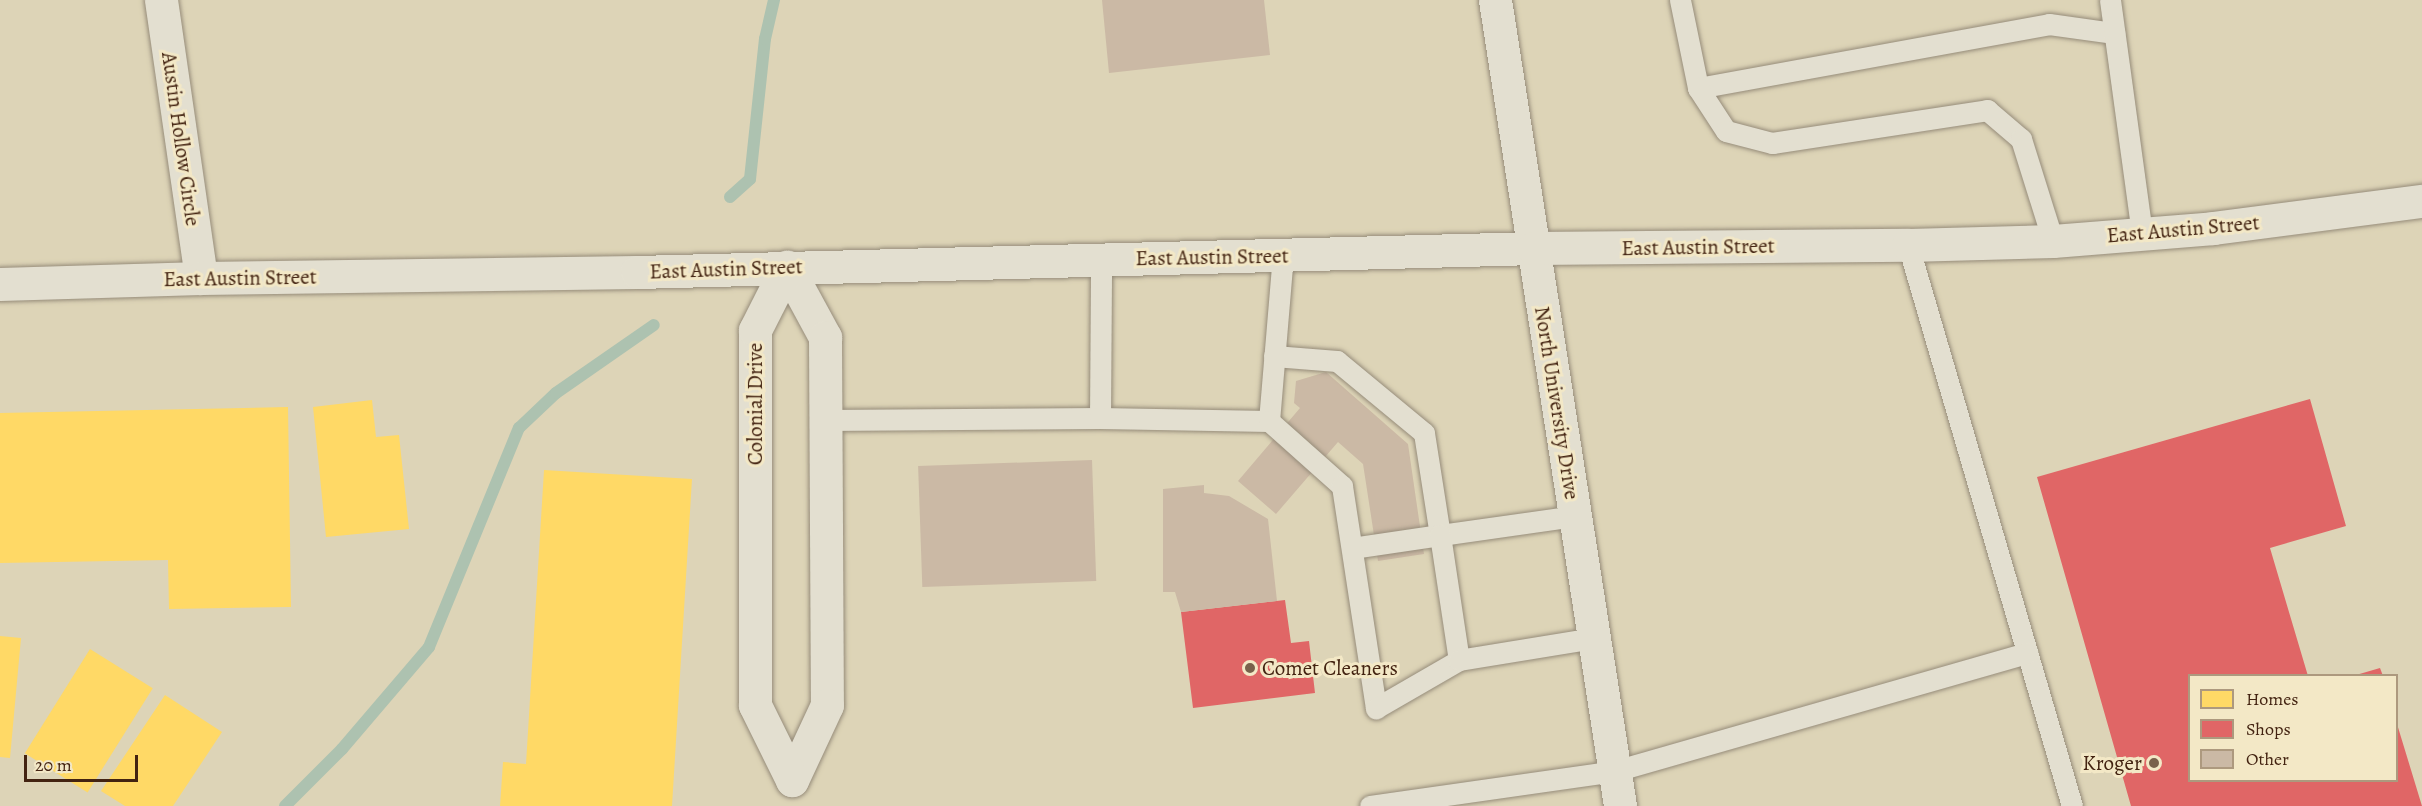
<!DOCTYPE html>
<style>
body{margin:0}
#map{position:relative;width:2422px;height:806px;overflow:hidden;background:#ddd4b7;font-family:Alegreya,serif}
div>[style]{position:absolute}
.homes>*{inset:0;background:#ffd966;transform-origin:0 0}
.shops>*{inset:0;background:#e06666}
.stream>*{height:12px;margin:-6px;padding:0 6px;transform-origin:6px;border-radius:6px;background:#adc2b0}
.building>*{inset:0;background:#cbb9a5;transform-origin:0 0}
.roads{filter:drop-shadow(0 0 2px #968c7a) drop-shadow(0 0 2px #968c7a)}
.lane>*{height:21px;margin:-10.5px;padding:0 10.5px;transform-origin:10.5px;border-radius:10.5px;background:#e3dfd0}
.street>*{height:33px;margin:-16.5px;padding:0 16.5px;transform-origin:16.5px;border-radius:16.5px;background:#e3dfd0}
.secondary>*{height:33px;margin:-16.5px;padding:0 16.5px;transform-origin:16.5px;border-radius:16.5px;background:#e3dfd0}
.dots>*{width:16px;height:16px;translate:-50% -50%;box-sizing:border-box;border:3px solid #f3e8c6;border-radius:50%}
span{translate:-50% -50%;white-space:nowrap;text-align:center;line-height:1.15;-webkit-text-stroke:6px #f3e8c6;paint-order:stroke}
.street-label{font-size:21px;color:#432311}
.poi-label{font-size:21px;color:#432311}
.left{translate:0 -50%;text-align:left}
.right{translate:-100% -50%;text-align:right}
.legend{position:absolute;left:2188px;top:674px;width:210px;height:108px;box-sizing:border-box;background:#f3e8c6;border:2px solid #ad997e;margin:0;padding:8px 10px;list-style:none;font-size:18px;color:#432311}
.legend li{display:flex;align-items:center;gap:12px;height:30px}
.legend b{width:30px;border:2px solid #ad997e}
.scale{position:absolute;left:24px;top:755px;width:114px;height:27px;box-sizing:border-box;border:3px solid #432311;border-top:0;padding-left:8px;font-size:18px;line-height:21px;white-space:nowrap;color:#432311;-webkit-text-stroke:4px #f3e8c6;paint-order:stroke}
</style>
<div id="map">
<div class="homes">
<div style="clip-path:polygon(372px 400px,376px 437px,399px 435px,409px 529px,326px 537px,313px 407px)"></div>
<div style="clip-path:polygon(288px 407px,291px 607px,169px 609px,168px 560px,0 563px,0 413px)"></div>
<div style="clip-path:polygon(544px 470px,692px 479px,672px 806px,500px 806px,503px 762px,526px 764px)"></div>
<div style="clip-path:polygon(0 636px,21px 638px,10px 758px,0 757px)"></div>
<div style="left:90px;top:649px;width:74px;height:123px;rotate:32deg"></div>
<div style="clip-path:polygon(165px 695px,222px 732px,173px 806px,125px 806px,101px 791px)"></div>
</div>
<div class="shops">
<div style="clip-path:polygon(2310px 399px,2346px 526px,2270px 548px,2308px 676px,2190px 676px,2190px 780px,2396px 780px,2397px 724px,2422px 806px,2131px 806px,2037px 477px)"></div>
<div style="clip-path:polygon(1285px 600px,1291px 643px,1309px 641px,1315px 693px,1193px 708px,1181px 612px)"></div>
<div style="clip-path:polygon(2380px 668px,2383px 676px,2356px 676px,2356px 675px)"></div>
</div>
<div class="stream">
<div style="left:730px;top:197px;width:27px;rotate:-42deg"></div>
<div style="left:750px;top:179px;width:141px;rotate:-83.9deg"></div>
<div style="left:765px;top:39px;width:40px;rotate:-77deg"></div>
<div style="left:285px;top:806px;width:81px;rotate:-45deg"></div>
<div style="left:342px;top:749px;width:134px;rotate:-49.5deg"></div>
<div style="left:429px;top:647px;width:237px;rotate:-67.7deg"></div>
<div style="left:519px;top:428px;width:51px;rotate:-43.4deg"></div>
<div style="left:556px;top:393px;width:119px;rotate:-34.8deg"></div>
</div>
<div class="building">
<div style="clip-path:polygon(1102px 0,1264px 0,1270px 55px,1109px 73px)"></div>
<div style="clip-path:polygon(1326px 372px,1408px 444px,1424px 554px,1378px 561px,1363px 464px,1338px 442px,1276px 514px,1238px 481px,1300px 408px,1294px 403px,1296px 381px)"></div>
<div style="left:1092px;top:460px;width:121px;height:174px;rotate:88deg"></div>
<div style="clip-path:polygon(1204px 485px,1204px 493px,1229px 496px,1268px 519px,1277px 601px,1181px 612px,1175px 592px,1163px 592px,1163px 489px)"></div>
</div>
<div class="roads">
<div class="lane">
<div style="left:1680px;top:0;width:90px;rotate:78.4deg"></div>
<div style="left:1698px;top:88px;width:357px;rotate:-10.3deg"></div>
<div style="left:2049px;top:24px;width:66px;rotate:7.9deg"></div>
<div style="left:2110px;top:0;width:235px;rotate:82.2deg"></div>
<div style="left:1698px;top:88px;width:51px;rotate:56.9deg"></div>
<div style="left:1726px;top:131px;width:48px;rotate:14.6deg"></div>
<div style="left:1772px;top:143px;width:218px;rotate:-8.7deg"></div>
<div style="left:1987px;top:110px;width:45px;rotate:40.5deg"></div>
<div style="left:2021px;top:139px;width:107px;rotate:72.6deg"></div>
<div style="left:1908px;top:245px;width:584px;rotate:73.7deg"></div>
<div style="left:1274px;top:356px;width:63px;rotate:4.5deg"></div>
<div style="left:1337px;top:361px;width:113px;rotate:39.6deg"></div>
<div style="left:1424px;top:433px;width:103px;rotate:81.1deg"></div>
<div style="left:1440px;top:535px;width:89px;rotate:171.6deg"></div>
<div style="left:1100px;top:418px;width:158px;rotate:-89.6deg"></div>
<div style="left:825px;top:420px;width:275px;rotate:-0.4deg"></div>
<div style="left:1100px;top:418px;width:169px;rotate:1deg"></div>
<div style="left:1269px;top:421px;width:166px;rotate:-85.2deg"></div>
<div style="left:1269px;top:421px;width:98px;rotate:41.7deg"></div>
<div style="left:1342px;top:486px;width:225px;rotate:81.3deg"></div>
<div style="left:1376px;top:708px;width:96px;rotate:-30deg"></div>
<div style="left:1574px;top:516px;width:135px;rotate:171.9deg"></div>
<div style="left:1440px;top:535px;width:126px;rotate:81.4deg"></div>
<div style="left:1459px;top:660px;width:136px;rotate:-9.3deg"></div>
<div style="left:1370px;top:806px;width:247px;rotate:-8.1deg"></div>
<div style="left:1615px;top:771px;width:429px;rotate:-16deg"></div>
</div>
<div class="street">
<div style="left:161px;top:0;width:281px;rotate:81.8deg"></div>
<div style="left:787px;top:267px;width:80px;rotate:61.5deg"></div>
<div style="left:825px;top:337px;width:368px;rotate:89.7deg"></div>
<div style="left:827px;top:705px;width:83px;rotate:115deg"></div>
<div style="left:792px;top:780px;width:84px;rotate:-116.3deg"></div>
<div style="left:755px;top:705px;width:375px;rotate:-90deg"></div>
<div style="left:755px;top:330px;width:71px;rotate:-63.1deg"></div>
</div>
<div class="secondary">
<div style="left:1495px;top:0;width:816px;rotate:81.18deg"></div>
<div style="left:0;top:284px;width:201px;rotate:-1.7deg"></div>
<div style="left:201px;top:278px;width:436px;rotate:-0.8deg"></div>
<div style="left:637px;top:272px;width:896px;rotate:-1.53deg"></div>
<div style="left:1533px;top:248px;width:375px;rotate:-0.5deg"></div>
<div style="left:1908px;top:245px;width:145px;rotate:-1.6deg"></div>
<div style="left:2053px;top:241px;width:161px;rotate:-4.6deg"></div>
<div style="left:2213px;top:228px;width:211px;rotate:-7.4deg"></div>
</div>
</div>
<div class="dots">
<div style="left:1250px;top:668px;background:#79614b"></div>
<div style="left:2154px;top:763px;background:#79614b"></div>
</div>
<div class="street-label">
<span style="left:181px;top:139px;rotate:82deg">Austin Hollow Circle</span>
<span style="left:2183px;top:229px;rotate:-5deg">East Austin Street</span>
<span style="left:1698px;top:247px;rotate:-1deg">East Austin Street</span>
<span style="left:1212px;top:257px;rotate:-1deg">East Austin Street</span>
<span style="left:726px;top:269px;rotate:-2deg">East Austin Street</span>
<span style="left:240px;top:278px;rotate:-1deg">East Austin Street</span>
<span style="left:1557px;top:403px;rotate:81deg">North University Drive</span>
<span style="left:755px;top:404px;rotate:-90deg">Colonial Drive</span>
</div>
<div class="poi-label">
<span class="left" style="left:1262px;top:668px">Comet Cleaners</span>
<span class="right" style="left:2142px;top:763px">Kroger</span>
</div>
<ul class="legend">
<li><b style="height:16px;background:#ffd966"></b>Homes</li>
<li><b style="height:16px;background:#e06666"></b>Shops</li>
<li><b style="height:16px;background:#cbb9a5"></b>Other</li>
</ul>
<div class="scale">20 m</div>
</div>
